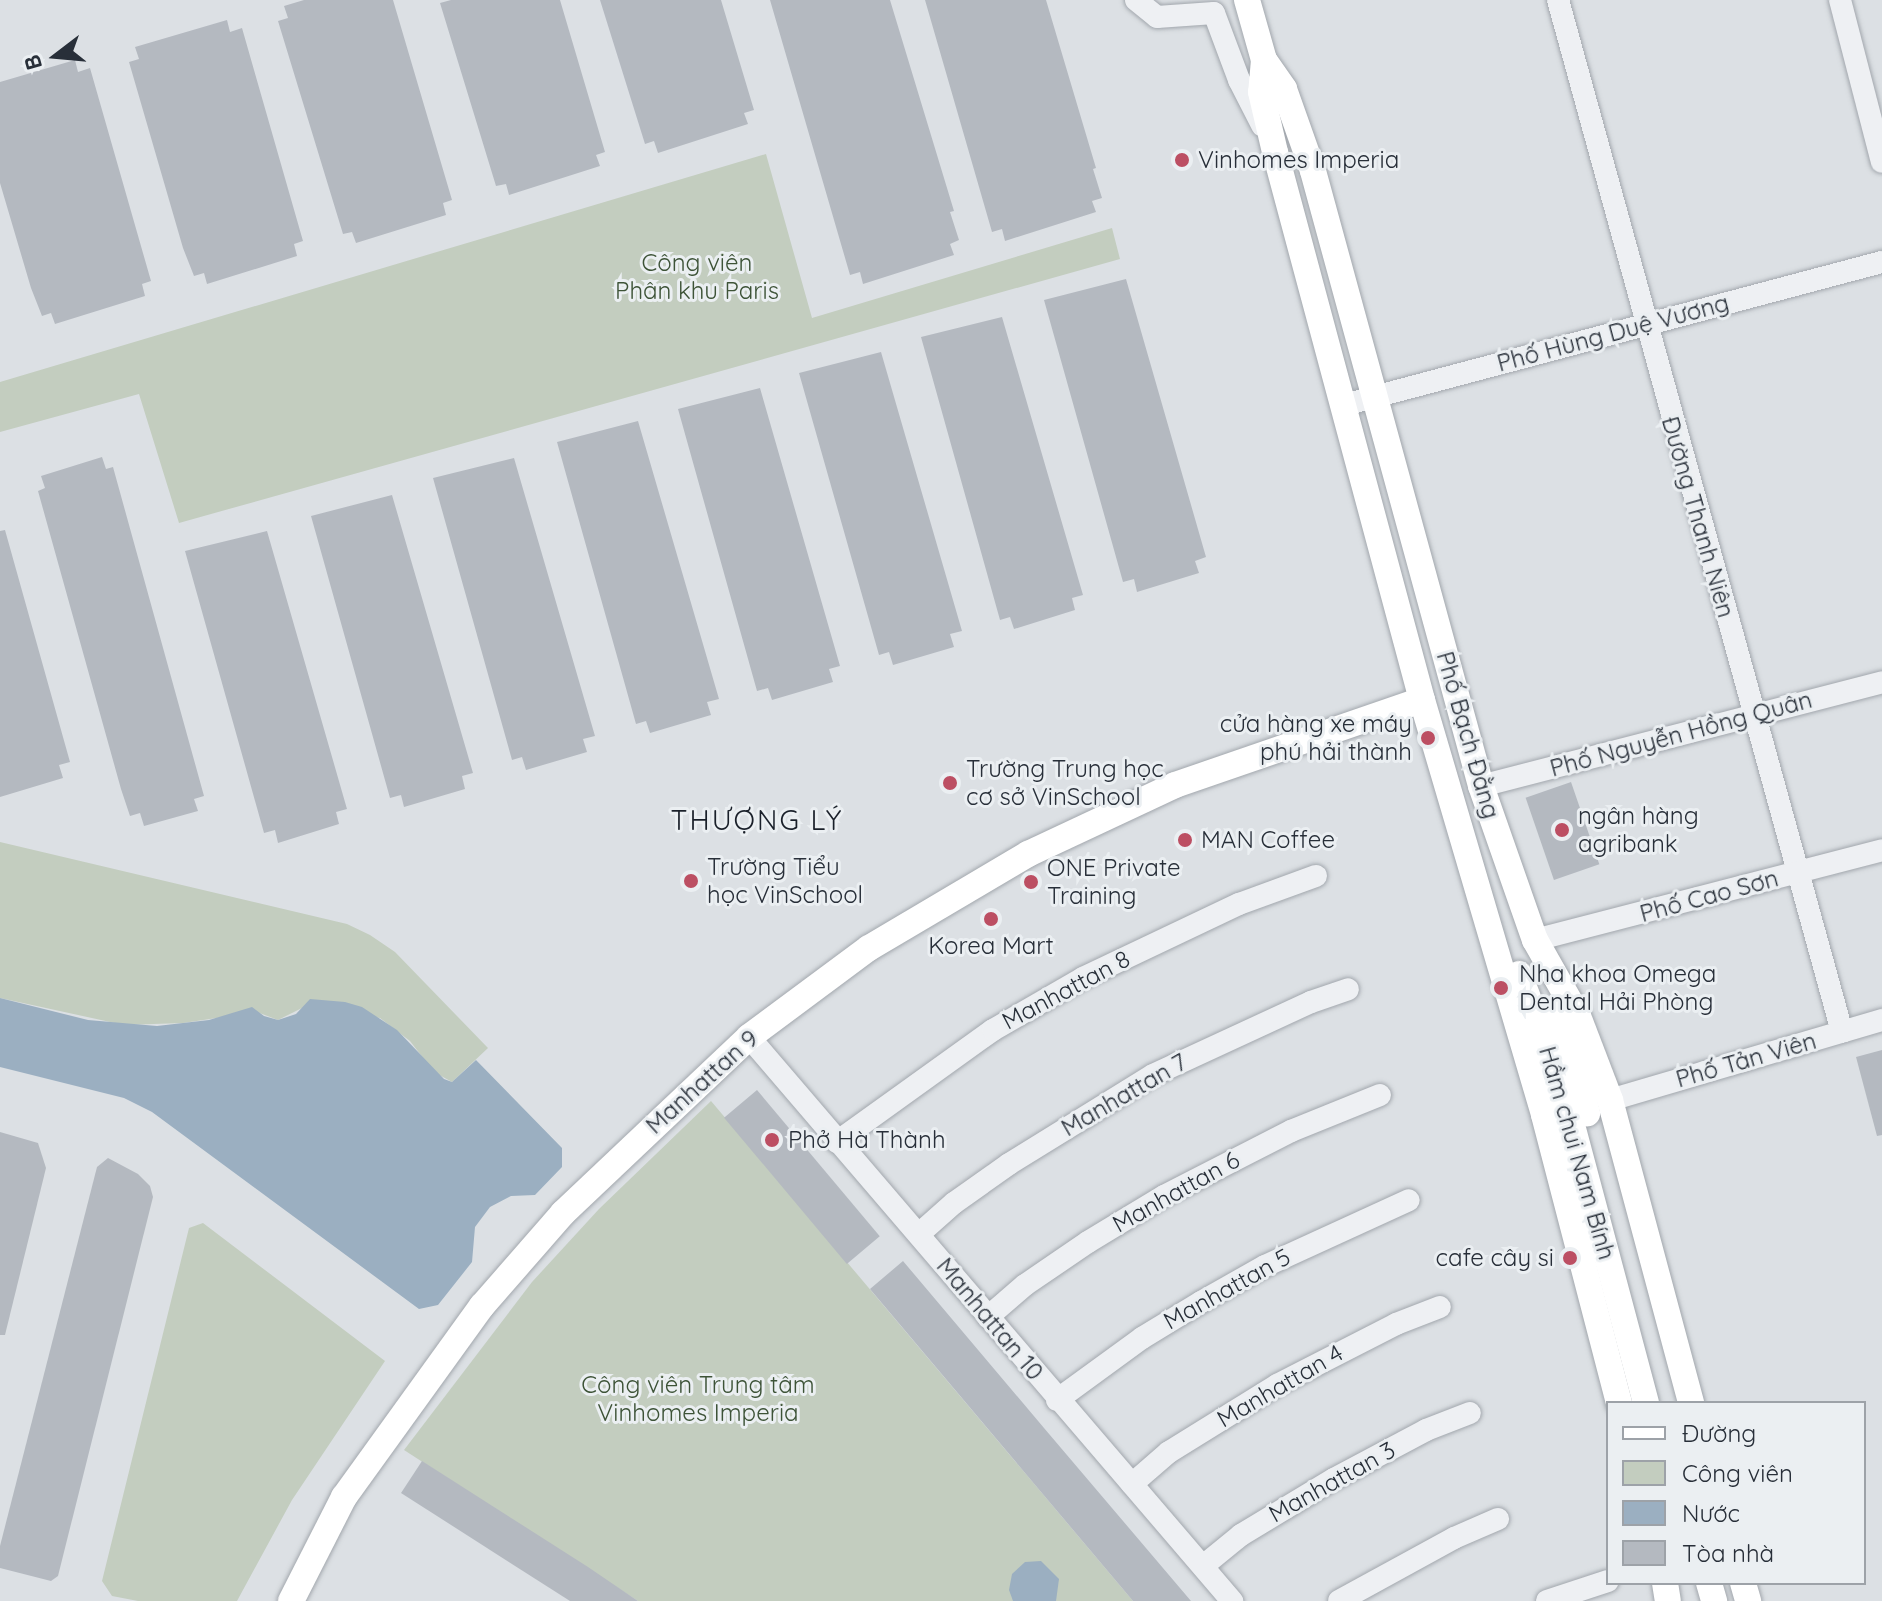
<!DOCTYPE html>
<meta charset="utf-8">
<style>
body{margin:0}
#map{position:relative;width:1882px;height:1601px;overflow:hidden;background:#dce0e4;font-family:Quicksand,sans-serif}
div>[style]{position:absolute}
.green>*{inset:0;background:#c3cdbf}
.water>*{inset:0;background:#9bafc1}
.building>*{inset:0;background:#b4b9c0;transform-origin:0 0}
.roads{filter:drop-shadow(0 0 2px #a2a7ad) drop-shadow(0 0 2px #a2a7ad)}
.minor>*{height:22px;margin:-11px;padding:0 11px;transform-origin:11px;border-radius:11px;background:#eef0f3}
.major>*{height:26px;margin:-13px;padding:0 13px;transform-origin:13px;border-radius:13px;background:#fff}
.dots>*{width:22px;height:22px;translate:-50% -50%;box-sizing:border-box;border:4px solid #ebeff2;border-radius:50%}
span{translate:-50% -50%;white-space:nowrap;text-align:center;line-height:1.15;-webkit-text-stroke:6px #ebeff2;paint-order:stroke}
.poi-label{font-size:24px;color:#282f39}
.left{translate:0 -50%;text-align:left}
.right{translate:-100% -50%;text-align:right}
.park-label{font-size:24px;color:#3d5337}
.street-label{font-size:24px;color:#282f39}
.quarter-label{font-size:28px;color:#1a202a;letter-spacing:2px}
.legend{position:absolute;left:1606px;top:1401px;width:260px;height:184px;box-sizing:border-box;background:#ebeff2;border:2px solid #9da2a8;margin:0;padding:10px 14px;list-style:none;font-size:24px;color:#282f39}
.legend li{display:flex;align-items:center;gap:16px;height:40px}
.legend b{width:40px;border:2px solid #9da2a8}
.north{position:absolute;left:16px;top:16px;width:80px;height:80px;-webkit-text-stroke:6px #ebeff2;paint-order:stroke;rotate:254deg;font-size:22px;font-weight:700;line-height:32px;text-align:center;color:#282f39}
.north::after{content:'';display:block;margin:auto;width:28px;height:36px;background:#282f39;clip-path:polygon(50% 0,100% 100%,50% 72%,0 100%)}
</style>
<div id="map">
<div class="green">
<div style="clip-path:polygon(766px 154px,812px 318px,1112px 228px,1120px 259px,179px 523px,139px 394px,0 432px,0 382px)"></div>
<div style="clip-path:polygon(0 842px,347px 924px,370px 935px,395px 952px,488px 1048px,452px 1082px,434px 1072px,410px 1041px,380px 1018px,304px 1007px,278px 1020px,257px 1012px,183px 1023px,124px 1025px,0 998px)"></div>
<div style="clip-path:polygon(711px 1101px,1133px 1601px,638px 1601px,404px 1450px,532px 1282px,599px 1209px)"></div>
<div style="clip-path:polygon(203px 1223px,385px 1361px,292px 1500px,237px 1601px,138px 1601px,112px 1596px,102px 1581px,189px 1228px)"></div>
</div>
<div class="water">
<div style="clip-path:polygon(0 998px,88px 1020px,157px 1026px,209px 1020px,252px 1007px,264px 1016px,278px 1020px,296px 1014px,310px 999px,345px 1002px,362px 1007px,397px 1030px,444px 1079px,452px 1082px,476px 1060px,562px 1148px,562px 1167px,535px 1195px,511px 1196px,490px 1207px,475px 1227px,472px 1262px,438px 1305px,419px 1309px,152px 1112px,124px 1098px,0 1067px)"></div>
<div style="clip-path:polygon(1041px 1561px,1059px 1579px,1056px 1601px,1013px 1601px,1009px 1590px,1012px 1574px,1025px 1562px)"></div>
</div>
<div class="building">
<div style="clip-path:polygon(304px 0,393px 0,452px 200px,443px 203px,446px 215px,356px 243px,352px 232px,343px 234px,278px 21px,288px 18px,284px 6px)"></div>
<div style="clip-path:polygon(451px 0,560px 0,605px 152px,596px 155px,600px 166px,509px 195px,506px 184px,496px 186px,440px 3px)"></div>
<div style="clip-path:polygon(600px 0,721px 0,754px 110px,744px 113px,748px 124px,658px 153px,654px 141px,645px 144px)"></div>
<div style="clip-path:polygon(770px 0,890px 0,954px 211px,950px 212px,959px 240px,950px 244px,954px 255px,863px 284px,860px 272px,850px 275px)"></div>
<div style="clip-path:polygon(925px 0,1046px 0,1096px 168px,1093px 169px,1102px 198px,1092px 201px,1096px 212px,1005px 241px,1002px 229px,992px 232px)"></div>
<div style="clip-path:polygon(227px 20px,230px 32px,242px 28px,303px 241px,294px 244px,297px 256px,207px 284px,204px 273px,194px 276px,183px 248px,129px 62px,139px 59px,135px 47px)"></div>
<div style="clip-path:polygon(75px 60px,78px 72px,90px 68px,151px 281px,142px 284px,145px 296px,55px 324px,51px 313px,42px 316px,31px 288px,0 183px,0 82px)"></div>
<div style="clip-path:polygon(1126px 279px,1206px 557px,1195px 561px,1199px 573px,1137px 592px,1134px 579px,1123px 582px,1044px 300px)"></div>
<div style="clip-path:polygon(1002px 317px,1083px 595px,1072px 598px,1075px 610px,1014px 629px,1010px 617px,1000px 620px,921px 337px)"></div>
<div style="clip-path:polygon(881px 352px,962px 631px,950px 634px,954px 647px,893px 665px,889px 652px,879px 655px,799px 373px)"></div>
<div style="clip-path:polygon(760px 388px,840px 666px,829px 669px,833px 682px,772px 700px,768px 688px,757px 691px,678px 409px)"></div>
<div style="clip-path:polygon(638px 421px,719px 699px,707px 702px,711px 715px,650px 733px,646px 721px,636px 724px,557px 442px)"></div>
<div style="clip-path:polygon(102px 457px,106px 469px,113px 467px,204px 796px,194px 799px,198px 811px,144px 826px,140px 813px,130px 816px,121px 789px,38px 491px,45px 488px,41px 476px)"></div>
<div style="clip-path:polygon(514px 458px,595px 736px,583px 739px,587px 752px,526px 770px,522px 757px,512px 760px,433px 478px)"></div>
<div style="clip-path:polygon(392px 495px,473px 773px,462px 776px,465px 789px,404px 807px,401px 795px,390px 798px,311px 516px)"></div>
<div style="clip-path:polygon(5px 530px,70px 762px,59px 765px,63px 778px,0 797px,0 531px)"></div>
<div style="clip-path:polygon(267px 531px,347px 809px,336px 812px,339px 824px,278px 843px,275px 830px,264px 833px,185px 551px)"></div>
<div style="left:1571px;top:782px;width:87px;height:48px;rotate:71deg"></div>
<div style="clip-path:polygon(1882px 1050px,1882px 1135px,1877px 1136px,1856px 1057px)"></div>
<div style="left:757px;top:1090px;width:191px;height:43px;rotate:50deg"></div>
<div style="clip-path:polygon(0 1132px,38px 1143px,46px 1168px,5px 1335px,0 1335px)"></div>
<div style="clip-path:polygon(108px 1158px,138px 1174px,150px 1186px,153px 1197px,58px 1576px,51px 1581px,0 1568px,0 1546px,97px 1167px)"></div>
<div style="clip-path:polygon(903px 1261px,1044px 1428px,1191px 1601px,1133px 1601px,870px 1289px)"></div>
<div style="clip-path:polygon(422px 1461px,588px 1567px,638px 1601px,570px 1601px,401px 1493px)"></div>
</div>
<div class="roads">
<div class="minor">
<div style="left:1136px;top:0;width:27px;rotate:39deg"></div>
<div style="left:1157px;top:17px;width:57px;rotate:-4deg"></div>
<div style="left:1214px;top:13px;width:72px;rotate:69.5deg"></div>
<div style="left:1239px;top:80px;width:51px;rotate:62.9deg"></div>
<div style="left:1558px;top:0;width:1070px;rotate:74.61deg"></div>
<div style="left:1840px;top:0;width:167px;rotate:75.5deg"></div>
<div style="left:1344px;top:405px;width:557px;rotate:-14.89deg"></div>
<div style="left:1481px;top:786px;width:414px;rotate:-14.5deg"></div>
<div style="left:1535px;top:940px;width:358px;rotate:-14.5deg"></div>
<div style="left:749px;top:1037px;width:743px;rotate:49.42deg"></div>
<div style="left:1610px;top:1100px;width:284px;rotate:-16.4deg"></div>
<div style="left:837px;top:1142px;width:192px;rotate:-35.7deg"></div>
<div style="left:993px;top:1030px;width:104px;rotate:-30deg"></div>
<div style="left:1083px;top:978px;width:173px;rotate:-25.4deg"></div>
<div style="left:1239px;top:904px;width:82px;rotate:-20deg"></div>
<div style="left:919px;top:1234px;width:47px;rotate:-41.5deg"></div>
<div style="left:954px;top:1203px;width:67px;rotate:-35.3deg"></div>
<div style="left:1009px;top:1164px;width:169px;rotate:-31.7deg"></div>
<div style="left:1153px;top:1075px;width:174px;rotate:-24.8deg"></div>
<div style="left:1311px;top:1002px;width:39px;rotate:-19deg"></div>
<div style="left:988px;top:1317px;width:49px;rotate:-40.9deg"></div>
<div style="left:1025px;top:1285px;width:76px;rotate:-34.3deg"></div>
<div style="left:1088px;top:1242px;width:89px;rotate:-31.2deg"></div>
<div style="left:1164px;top:1196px;width:143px;rotate:-27.1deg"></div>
<div style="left:1291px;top:1131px;width:96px;rotate:-22deg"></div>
<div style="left:1057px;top:1400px;width:105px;rotate:-36.1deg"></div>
<div style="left:1142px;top:1338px;width:69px;rotate:-31.4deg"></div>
<div style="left:1201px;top:1302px;width:73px;rotate:-29.4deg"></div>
<div style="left:1265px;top:1266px;width:158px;rotate:-24.6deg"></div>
<div style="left:1132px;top:1484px;width:49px;rotate:-40.9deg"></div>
<div style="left:1169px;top:1452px;width:127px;rotate:-31.8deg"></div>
<div style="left:1277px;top:1385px;width:134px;rotate:-27.1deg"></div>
<div style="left:1396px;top:1324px;width:47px;rotate:-21.1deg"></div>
<div style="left:1203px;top:1566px;width:49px;rotate:-39.2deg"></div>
<div style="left:1241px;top:1535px;width:109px;rotate:-31.1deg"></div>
<div style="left:1334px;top:1479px;width:104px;rotate:-28deg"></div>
<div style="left:1426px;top:1430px;width:47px;rotate:-21.1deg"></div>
<div style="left:1339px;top:1601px;width:131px;rotate:-28.7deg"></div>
<div style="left:1454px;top:1538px;width:48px;rotate:-23.4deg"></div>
<div style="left:1547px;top:1601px;width:64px;rotate:-18.2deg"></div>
</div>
<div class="major">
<div style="left:1247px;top:0;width:62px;rotate:74.2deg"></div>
<div style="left:1264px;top:60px;width:35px;rotate:55deg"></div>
<div style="left:1284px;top:89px;width:87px;rotate:70.5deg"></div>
<div style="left:1313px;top:171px;width:638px;rotate:74.72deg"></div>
<div style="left:1481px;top:786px;width:163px;rotate:70.7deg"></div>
<div style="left:1535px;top:940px;width:87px;rotate:60.5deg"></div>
<div style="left:1578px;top:1016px;width:90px;rotate:69.1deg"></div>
<div style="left:1610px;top:1100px;width:314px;rotate:75deg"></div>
<div style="left:1264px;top:60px;width:32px;rotate:95deg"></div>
<div style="left:1261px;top:92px;width:62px;rotate:76.9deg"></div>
<div style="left:1275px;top:152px;width:567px;rotate:74.98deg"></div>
<div style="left:1422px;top:700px;width:433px;rotate:73.6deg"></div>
<div style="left:1544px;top:1115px;width:298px;rotate:75.4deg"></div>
<div style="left:1519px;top:974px;width:125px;rotate:69.4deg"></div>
<div style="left:1563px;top:1091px;width:323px;rotate:75.1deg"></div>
<div style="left:1560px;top:1012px;width:105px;rotate:75deg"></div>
<div style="left:1665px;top:1583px;width:18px;rotate:81deg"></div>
<div style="left:1709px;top:1583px;width:19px;rotate:74deg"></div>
<div style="left:1743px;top:1583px;width:19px;rotate:74deg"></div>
<div style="left:291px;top:1601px;width:117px;rotate:-63deg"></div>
<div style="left:344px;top:1497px;width:236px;rotate:-54.2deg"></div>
<div style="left:482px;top:1306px;width:123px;rotate:-48.9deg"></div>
<div style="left:563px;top:1213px;width:256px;rotate:-43.4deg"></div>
<div style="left:749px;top:1037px;width:149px;rotate:-36.6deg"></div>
<div style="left:869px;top:948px;width:185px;rotate:-30.6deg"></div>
<div style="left:1028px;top:854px;width:162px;rotate:-25.1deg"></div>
<div style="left:1175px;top:785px;width:261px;rotate:-19deg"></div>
</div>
</div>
<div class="dots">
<div style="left:1182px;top:160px;background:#bc4f63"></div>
<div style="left:1428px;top:738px;background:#bc4f63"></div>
<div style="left:950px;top:783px;background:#bc4f63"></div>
<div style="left:1562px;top:830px;background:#bc4f63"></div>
<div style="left:1185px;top:840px;background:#bc4f63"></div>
<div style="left:691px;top:881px;background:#bc4f63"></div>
<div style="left:1031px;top:882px;background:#bc4f63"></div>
<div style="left:991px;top:919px;background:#bc4f63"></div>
<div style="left:1501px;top:988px;background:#bc4f63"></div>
<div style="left:772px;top:1140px;background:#bc4f63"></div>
<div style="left:1570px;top:1258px;background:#bc4f63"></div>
</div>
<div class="poi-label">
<span class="left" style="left:1198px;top:160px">Vinhomes Imperia</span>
<span class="right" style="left:1412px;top:738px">cửa hàng xe máy<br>phú hải thành</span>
<span class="left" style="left:966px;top:783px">Trường Trung học<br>cơ sở VinSchool</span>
<span class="left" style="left:1578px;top:830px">ngân hàng<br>agribank</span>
<span class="left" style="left:1201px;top:840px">MAN Coffee</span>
<span class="left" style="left:707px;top:881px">Trường Tiểu<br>học VinSchool</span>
<span class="left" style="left:1047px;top:882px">ONE Private<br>Training</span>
<span style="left:991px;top:946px">Korea Mart</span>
<span class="left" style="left:1519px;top:988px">Nha khoa Omega<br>Dental Hải Phòng</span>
<span class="left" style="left:788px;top:1140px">Phở Hà Thành</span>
<span class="right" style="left:1554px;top:1258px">cafe cây si</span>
</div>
<div class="park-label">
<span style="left:697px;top:277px">Công viên<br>Phân khu Paris</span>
<span style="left:698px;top:1399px">Công viên Trung tâm<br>Vinhomes Imperia</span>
</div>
<div class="street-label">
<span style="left:1613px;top:333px;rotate:-15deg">Phố Hùng Duệ Vương</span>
<span style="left:1698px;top:517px;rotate:74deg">Đường Thanh Niên</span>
<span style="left:1681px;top:734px;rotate:-15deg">Phố Nguyễn Hồng Quân</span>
<span style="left:1468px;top:735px;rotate:74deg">Phố Bạch Đằng</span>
<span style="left:1709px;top:896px;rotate:-15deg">Phố Cao Sơn</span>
<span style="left:1066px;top:990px;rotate:-28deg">Manhattan 8</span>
<span style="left:1746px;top:1060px;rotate:-16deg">Phố Tản Viên</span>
<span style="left:702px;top:1082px;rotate:-42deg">Manhattan 9</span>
<span style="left:1124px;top:1095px;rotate:-30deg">Manhattan 7</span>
<span style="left:1577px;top:1153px;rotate:74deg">Hầm chui Nam Bính</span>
<span style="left:1176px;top:1192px;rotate:-29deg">Manhattan 6</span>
<span style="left:1227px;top:1289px;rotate:-29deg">Manhattan 5</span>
<span style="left:990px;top:1319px;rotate:50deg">Manhattan 10</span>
<span style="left:1280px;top:1386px;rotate:-30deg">Manhattan 4</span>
<span style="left:1332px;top:1482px;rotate:-29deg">Manhattan 3</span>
</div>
<div class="quarter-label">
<span style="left:757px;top:820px">THƯỢNG LÝ</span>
</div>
<ul class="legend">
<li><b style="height:10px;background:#fff"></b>Đường</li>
<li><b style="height:22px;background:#c3cdbf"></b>Công viên</li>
<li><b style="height:22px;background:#9bafc1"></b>Nước</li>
<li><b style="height:22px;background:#b4b9c0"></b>Tòa nhà</li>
</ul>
<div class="north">B</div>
</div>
